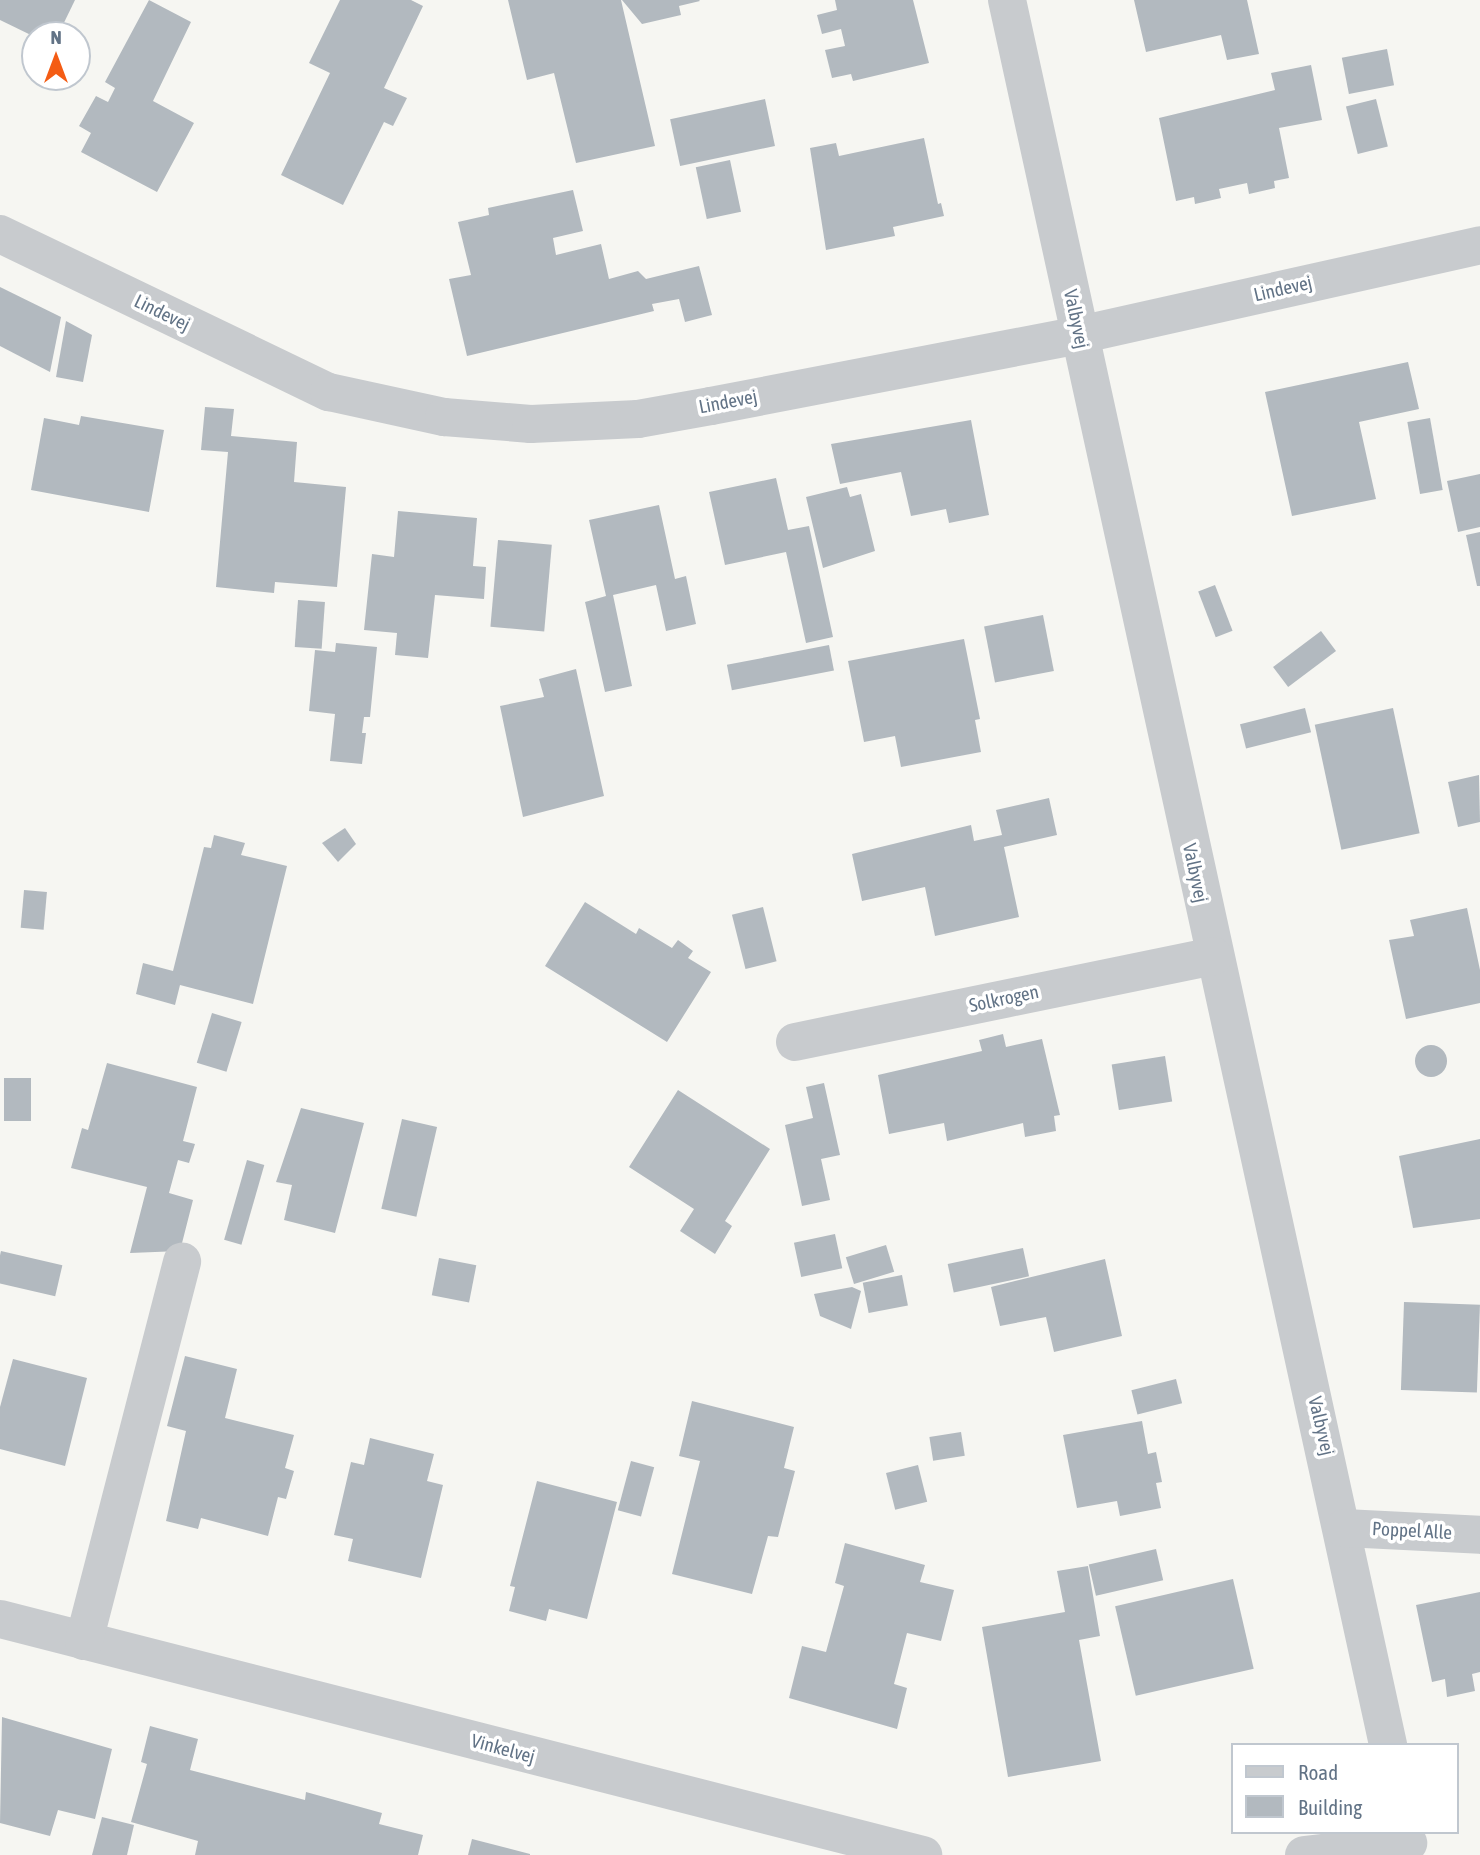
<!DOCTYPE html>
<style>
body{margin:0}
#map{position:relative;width:1480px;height:1855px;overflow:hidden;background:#f6f6f2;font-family:"Asap Condensed",sans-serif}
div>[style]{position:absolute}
.building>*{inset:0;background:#b2b9bf;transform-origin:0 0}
.round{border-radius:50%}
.minor>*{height:38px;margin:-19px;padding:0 19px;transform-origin:19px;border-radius:19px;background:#c8cbce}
span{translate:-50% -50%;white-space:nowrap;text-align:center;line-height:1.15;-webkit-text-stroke:7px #fff;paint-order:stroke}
.street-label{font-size:19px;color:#627386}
.legend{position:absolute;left:1231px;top:1743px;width:228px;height:91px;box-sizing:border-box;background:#fff;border:2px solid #c0c7cf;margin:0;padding:9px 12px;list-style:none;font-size:21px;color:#627386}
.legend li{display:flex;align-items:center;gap:14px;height:35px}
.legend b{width:35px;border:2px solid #c0c7cf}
.north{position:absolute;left:21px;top:21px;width:70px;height:70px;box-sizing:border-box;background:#fff;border:2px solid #c0c7cf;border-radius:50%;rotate:0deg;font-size:19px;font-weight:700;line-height:28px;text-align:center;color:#627386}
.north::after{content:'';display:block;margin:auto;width:24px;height:32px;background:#f45c14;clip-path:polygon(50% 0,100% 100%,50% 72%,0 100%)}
</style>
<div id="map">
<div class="building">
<div style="clip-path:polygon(0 0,75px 0,58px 35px,35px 37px,0 20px)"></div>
<div style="clip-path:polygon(149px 0,191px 22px,153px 101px,194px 123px,157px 192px,81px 152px,91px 133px,79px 126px,96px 96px,108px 102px,115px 88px,105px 82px)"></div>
<div style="clip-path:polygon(340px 0,411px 0,423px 6px,384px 88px,407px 98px,393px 126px,384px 122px,343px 205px,281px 175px,330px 73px,309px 63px)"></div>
<div style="clip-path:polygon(508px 0,621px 0,655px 146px,576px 163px,554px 73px,527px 80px)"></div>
<div style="clip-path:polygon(622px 0,699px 0,700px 1px,679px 6px,681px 15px,642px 24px)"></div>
<div style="clip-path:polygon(835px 0,913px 0,929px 63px,853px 81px,851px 74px,832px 78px,825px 50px,845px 46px,841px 29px,822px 34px,817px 15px,837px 10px)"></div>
<div style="clip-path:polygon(1134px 0,1247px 0,1259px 54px,1227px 60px,1221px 35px,1146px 52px)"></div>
<div style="left:1387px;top:49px;width:37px;height:46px;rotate:79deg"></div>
<div style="clip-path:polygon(1311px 65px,1322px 120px,1279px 128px,1289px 178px,1274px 181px,1275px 188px,1249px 194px,1247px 183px,1219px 189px,1221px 198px,1195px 204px,1194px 197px,1176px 201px,1159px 118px,1275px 90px,1271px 73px)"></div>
<div style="left:765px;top:99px;width:48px;height:97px;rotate:78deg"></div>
<div style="left:1376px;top:99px;width:49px;height:31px;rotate:76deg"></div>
<div style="clip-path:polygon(924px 138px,938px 204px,941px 203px,944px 216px,893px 227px,895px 236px,826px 250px,810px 148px,836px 143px,839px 156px)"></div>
<div style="left:730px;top:160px;width:53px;height:35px;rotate:78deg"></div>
<div style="clip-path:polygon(573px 190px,583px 231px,553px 238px,556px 255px,601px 244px,609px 279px,638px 271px,646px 279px,699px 266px,712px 315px,685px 322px,679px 299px,652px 304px,654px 311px,467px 356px,449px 279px,471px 275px,458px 222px,489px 215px,488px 208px)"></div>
<div style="clip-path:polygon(0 287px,61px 317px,50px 372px,0 346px)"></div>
<div style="clip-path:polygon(66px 321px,92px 335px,83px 382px,56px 377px)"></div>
<div style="clip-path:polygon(1408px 362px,1419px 409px,1359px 422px,1376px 499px,1292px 516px,1265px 392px)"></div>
<div style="clip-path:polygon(205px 407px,234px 409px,231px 436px,297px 442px,294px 482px,346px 487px,337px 587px,275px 582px,274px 593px,216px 587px,228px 452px,201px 450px)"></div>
<div style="clip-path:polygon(81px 416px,164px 430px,149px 512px,31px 490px,44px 418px,79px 425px)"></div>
<div style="left:1430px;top:418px;width:73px;height:23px;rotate:80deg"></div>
<div style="clip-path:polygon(971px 420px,989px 515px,949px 523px,946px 509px,911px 516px,901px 472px,840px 484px,831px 444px)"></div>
<div style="clip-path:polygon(1480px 474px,1480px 527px,1458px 532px,1447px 481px)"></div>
<div style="clip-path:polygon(776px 478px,788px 530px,809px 526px,833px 637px,806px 643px,786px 552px,725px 565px,709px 492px)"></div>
<div style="clip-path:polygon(847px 487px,850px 497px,861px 494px,875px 551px,823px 568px,806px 497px)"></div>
<div style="clip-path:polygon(659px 505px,675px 579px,686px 576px,696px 624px,666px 631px,656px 585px,613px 595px,632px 686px,605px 692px,585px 602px,606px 596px,589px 520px)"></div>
<div style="clip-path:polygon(398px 511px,477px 518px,473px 566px,486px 567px,484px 599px,435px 595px,428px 658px,395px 655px,397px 633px,364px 630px,372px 554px,394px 557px)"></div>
<div style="clip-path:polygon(1480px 532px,1480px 586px,1477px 586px,1466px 535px)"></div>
<div style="left:498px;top:540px;width:54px;height:87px;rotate:5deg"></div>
<div style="left:1215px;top:585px;width:49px;height:18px;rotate:69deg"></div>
<div style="left:298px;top:600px;width:27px;height:47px;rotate:4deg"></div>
<div style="left:1043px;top:615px;width:57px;height:60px;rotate:79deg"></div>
<div style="left:1321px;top:631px;width:25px;height:60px;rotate:53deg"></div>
<div style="clip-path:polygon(964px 639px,980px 719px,975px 720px,981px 752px,901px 767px,895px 736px,864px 742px,848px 661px)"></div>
<div style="clip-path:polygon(336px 643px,377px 647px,370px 717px,364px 717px,362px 733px,366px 733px,362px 764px,330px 761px,335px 714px,309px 711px,315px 650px,335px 652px)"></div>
<div style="left:829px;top:645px;width:26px;height:104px;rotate:79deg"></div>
<div style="clip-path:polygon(576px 669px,604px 796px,523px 817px,500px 706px,544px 697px,539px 679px)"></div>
<div style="left:1305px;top:708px;width:25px;height:67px;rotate:76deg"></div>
<div style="left:1393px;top:708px;width:128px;height:80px;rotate:78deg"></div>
<div style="clip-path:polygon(1479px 775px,1480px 822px,1458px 827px,1448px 782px)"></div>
<div style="clip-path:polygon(1049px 798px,1057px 835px,1004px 847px,1019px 917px,935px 936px,925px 887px,862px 901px,852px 854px,971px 825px,974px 841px,1002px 835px,996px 810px)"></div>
<div style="clip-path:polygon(345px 828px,356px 844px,338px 862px,322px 843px)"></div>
<div style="clip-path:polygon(214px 835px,245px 843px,241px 855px,287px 866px,253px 1004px,180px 985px,175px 1005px,136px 994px,143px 963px,173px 971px,204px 847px,211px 848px)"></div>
<div style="left:24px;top:890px;width:23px;height:38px;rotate:5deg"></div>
<div style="clip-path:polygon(585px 902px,636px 934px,639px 928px,672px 948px,678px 940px,693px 951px,688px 958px,711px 972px,667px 1042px,545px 966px)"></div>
<div style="left:763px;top:907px;width:56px;height:32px;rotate:76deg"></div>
<div style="clip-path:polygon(1467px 908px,1480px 970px,1480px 1003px,1406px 1019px,1389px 940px,1414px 936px,1410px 920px)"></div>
<div style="left:212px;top:1013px;width:31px;height:52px;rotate:17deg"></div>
<div style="clip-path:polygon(1003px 1034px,1006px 1047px,1042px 1039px,1060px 1115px,1054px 1116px,1056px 1131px,1025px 1137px,1023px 1123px,947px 1141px,944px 1123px,889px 1134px,878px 1075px,982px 1051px,979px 1040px)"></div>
<div class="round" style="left:1415px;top:1045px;width:32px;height:32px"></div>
<div style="left:1165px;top:1056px;width:46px;height:54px;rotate:81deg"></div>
<div style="clip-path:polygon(107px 1063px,197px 1087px,183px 1141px,195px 1144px,189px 1163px,178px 1160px,169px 1193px,193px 1200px,180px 1251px,130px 1253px,147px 1187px,71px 1168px,82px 1128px,88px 1130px)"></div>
<div style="left:4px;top:1078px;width:27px;height:43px"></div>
<div style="clip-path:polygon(824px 1083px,840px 1155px,821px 1159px,830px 1200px,802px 1206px,785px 1125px,813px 1118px,806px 1087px)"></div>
<div style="clip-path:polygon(678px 1090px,770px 1149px,725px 1221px,732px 1226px,715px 1254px,680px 1231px,694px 1209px,629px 1167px)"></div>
<div style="clip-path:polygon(301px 1108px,364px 1123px,335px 1233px,284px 1220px,292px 1185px,276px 1182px)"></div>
<div style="left:402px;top:1119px;width:36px;height:92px;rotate:13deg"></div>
<div style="clip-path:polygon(1480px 1139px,1480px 1219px,1413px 1228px,1399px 1156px)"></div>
<div style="left:247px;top:1160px;width:18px;height:83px;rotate:16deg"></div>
<div style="left:835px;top:1234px;width:35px;height:42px;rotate:78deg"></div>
<div style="left:886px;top:1245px;width:28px;height:42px;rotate:73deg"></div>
<div style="left:1023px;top:1248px;width:29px;height:77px;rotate:78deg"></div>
<div style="left:1px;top:1251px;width:63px;height:32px;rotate:13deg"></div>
<div style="left:439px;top:1258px;width:38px;height:38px;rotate:11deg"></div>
<div style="clip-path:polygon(1105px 1259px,1122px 1336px,1054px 1352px,1046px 1317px,1000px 1326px,991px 1287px)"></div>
<div style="left:902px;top:1275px;width:31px;height:40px;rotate:79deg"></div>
<div style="clip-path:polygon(852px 1287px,861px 1291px,851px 1329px,820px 1316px,814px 1294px)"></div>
<div style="left:1404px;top:1302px;width:76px;height:88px;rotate:2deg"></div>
<div style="clip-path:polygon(185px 1356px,237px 1369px,225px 1418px,294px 1435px,285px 1468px,294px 1471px,286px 1499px,278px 1497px,268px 1536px,201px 1518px,198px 1529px,166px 1521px,186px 1431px,167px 1426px)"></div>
<div style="clip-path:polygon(13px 1359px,87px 1378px,65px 1466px,0 1449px,0 1407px)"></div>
<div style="left:1176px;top:1379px;width:25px;height:46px;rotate:76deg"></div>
<div style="clip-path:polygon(692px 1401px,794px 1427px,784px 1468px,795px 1471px,778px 1537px,768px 1536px,752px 1594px,672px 1574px,700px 1461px,679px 1456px)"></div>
<div style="clip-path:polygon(1142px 1421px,1148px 1454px,1156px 1452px,1162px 1482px,1156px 1483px,1161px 1508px,1120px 1516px,1117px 1501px,1077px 1508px,1063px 1435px)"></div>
<div style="left:961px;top:1432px;width:24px;height:32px;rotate:81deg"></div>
<div style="clip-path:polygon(370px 1438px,434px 1454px,427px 1481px,443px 1485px,421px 1578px,348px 1561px,353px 1539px,334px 1535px,351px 1462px,364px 1465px)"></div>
<div style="left:631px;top:1461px;width:24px;height:51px;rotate:15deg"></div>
<div style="left:918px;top:1465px;width:38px;height:33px;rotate:76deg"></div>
<div style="clip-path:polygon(537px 1481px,617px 1502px,587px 1619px,549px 1609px,546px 1621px,509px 1611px,515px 1587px,510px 1586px)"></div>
<div style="clip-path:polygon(845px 1543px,925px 1565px,920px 1582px,954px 1590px,941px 1641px,907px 1633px,894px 1684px,907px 1688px,897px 1729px,789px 1698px,802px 1646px,826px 1652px,844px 1586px,835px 1583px)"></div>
<div style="left:1156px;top:1549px;width:32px;height:69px;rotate:77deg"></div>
<div style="clip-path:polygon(1088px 1566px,1100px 1636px,1079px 1640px,1101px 1761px,1008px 1777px,982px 1627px,1065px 1612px,1057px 1571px)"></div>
<div style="left:1233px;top:1579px;width:92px;height:121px;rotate:77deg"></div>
<div style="clip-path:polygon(1480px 1592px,1480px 1672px,1472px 1674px,1475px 1691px,1447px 1697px,1445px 1679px,1432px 1682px,1416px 1605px)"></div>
<div style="clip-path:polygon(2px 1717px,112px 1749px,95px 1819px,58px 1810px,50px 1836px,0 1823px)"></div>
<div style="clip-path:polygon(150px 1726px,198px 1739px,190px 1770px,305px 1800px,306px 1792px,382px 1813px,379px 1824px,423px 1835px,418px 1855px,195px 1855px,198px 1841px,131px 1822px,147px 1764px,141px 1762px)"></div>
<div style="clip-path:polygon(102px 1817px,134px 1825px,127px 1855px,92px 1855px)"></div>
<div style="clip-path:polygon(472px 1839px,530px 1854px,530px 1855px,468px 1855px)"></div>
</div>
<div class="minor">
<div style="left:1007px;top:0;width:1786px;rotate:77.68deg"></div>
<div style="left:0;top:234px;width:365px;rotate:25.7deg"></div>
<div style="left:329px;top:392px;width:118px;rotate:12.3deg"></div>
<div style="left:444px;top:417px;width:87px;rotate:4.6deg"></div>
<div style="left:531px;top:424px;width:107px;rotate:-2.7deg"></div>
<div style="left:638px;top:419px;width:74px;rotate:-10.1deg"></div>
<div style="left:711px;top:406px;width:375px;rotate:-10.9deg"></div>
<div style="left:1079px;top:335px;width:411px;rotate:-12.6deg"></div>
<div style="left:795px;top:1042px;width:427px;rotate:-11.6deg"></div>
<div style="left:1344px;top:1528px;width:136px;rotate:2.9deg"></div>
<div style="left:0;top:1619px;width:953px;rotate:14.34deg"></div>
<div style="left:84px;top:1641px;width:392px;rotate:-75.5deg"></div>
<div style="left:1304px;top:1855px;width:105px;rotate:-6.6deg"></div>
</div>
<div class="street-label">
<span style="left:1283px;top:289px;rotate:-13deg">Lindevej</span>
<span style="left:162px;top:313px;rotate:26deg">Lindevej</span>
<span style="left:1076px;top:319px;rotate:78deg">Valbyvej</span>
<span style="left:728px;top:402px;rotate:-11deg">Lindevej</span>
<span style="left:1195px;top:873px;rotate:78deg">Valbyvej</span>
<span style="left:1004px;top:999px;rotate:-12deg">Solkrogen</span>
<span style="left:1321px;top:1426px;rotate:77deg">Valbyvej</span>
<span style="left:1412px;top:1531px;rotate:3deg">Poppel Alle</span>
<span style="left:503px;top:1749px;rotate:15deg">Vinkelvej</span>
</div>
<ul class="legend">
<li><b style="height:9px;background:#c8cbce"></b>Road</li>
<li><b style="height:19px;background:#b2b9bf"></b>Building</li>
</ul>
<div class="north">N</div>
</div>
